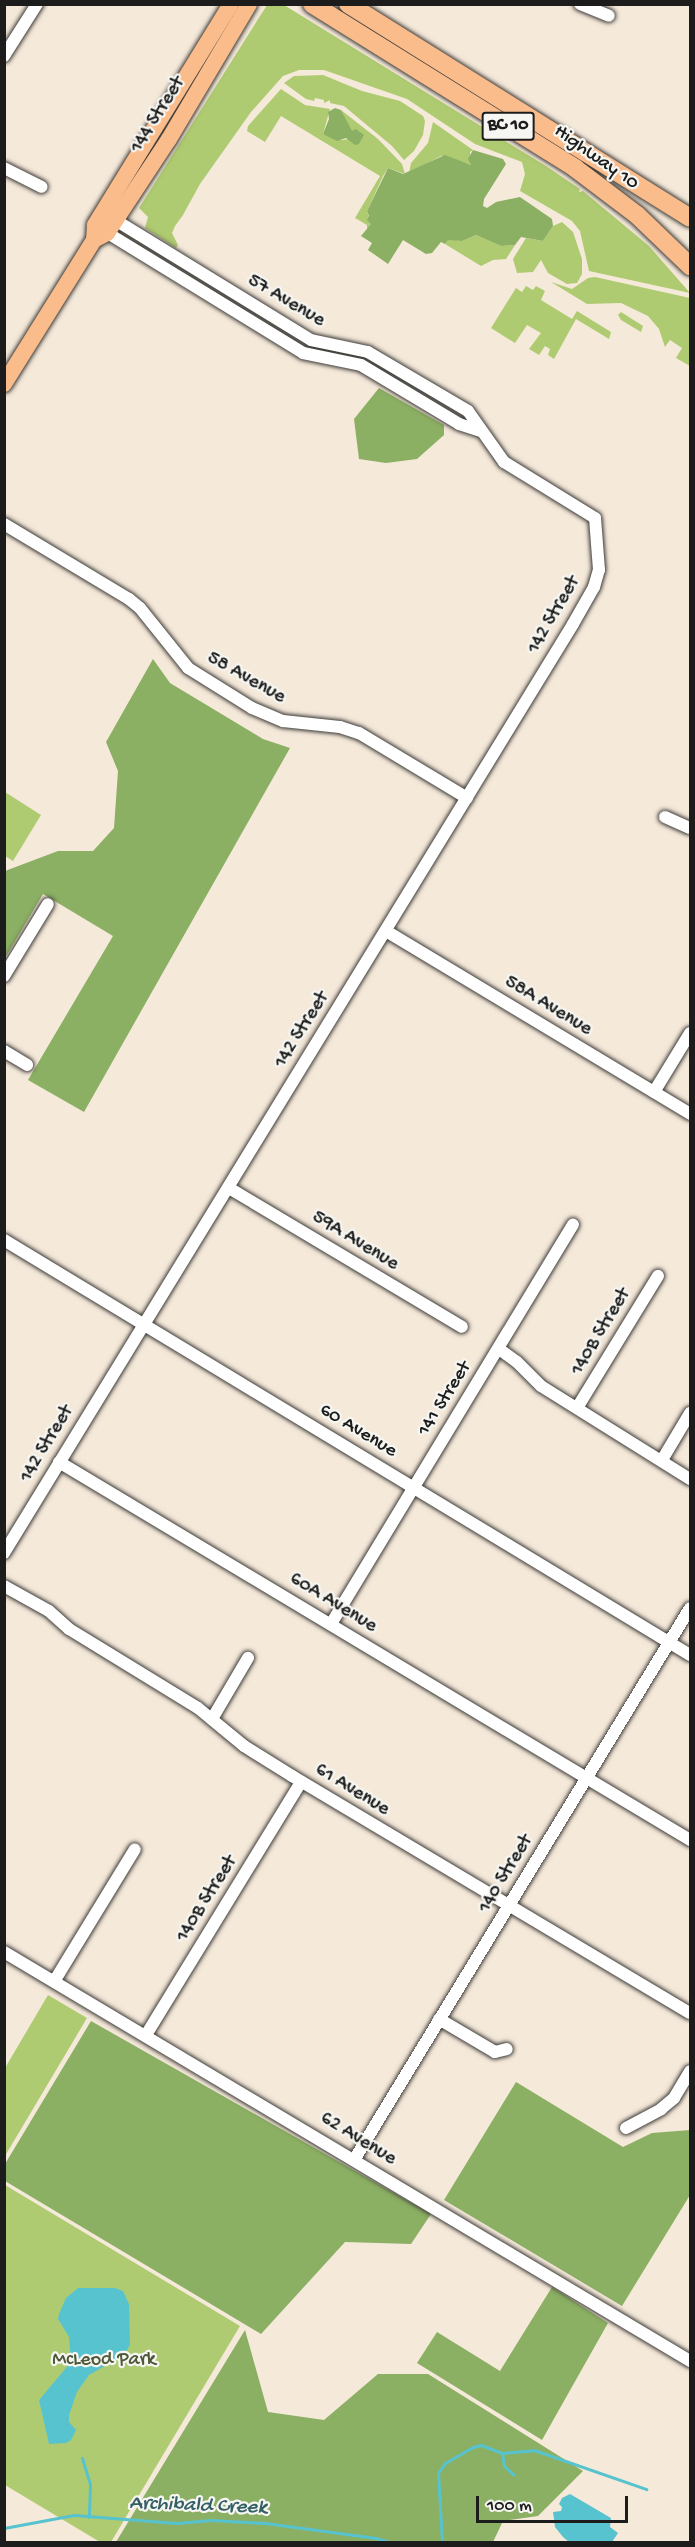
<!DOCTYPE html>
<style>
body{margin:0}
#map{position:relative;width:695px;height:2547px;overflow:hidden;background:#f5e9da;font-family:"Gochi Hand",sans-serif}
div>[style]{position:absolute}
.green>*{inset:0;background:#afcb71}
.forest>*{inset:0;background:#8baf63}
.water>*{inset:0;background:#57c3cf}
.stream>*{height:3px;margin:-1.5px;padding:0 1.5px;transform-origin:1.5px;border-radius:1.5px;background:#57c3cf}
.roads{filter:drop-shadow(0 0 2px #3d3b38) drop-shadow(0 0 2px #3d3b38)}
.minor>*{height:12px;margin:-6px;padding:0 6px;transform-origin:6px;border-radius:6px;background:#fff}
.major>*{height:16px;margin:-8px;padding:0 8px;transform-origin:8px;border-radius:8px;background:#fabc8b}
.highway>*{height:18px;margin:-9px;padding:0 9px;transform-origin:9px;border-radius:9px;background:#fabc8b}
span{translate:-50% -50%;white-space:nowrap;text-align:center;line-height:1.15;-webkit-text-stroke:4.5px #f6f6f2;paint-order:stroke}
.shield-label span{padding:2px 4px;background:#f6f6f2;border:2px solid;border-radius:4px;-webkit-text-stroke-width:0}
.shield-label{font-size:18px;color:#1c1c1c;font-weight:700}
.street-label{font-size:20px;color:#1c1c1c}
.park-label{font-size:20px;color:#4f593a}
.water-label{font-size:21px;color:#345f64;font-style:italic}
.frame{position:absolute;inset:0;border:6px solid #1c1c1c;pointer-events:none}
.scale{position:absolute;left:476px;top:2496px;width:152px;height:27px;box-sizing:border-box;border:3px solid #1c1c1c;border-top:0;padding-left:8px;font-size:18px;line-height:21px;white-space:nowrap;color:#1c1c1c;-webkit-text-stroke:4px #f6f6f2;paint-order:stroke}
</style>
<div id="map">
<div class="green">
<div style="clip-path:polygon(267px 5px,284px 5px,546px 166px,580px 189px,579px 192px,583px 191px,649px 246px,690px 293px,589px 271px,580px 231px,572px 221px,520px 191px,525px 174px,522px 162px,475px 144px,407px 99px,324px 70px,299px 70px,283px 76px,251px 112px,200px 184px,183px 215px,175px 226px,172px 233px,178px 245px,176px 248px,145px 228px,148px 217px,139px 208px)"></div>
<div style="clip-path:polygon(323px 75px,362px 91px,400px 101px,423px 116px,425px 121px,423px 135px,414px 151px,404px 160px,392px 146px,344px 106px,330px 103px,330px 100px,324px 103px,324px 100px,315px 98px,314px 101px,306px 99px,284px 83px,294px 76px)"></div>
<div style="clip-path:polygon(281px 89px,305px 105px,330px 109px,323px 134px,342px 140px,349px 139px,360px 131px,351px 131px,341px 110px,378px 139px,402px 164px,405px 174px,388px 168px,383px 176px,367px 211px,371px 224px,367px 230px,367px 225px,355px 218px,380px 176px,281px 116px,265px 142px,247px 131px,248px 126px)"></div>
<div style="clip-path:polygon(433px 122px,473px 150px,470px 152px,472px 165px,441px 156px,409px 173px,411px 163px,428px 143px)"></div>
<div style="clip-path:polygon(562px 222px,573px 232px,582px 259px,582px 274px,577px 283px,567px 284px,548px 273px,541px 260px,533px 272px,517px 273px,513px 259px,526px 238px,543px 241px,553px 226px)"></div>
<div style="clip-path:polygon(476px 235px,501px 246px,515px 245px,506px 259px,493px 260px,481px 266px,445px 244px,448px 239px,462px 241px)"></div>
<div style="clip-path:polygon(595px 277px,690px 298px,690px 366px,676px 358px,682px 348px,670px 340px,665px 347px,659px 329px,648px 316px,621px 303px,587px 304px,551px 282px,572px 289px,588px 278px)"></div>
<div style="clip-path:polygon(526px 286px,533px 290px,536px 286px,545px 291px,541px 300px,572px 319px,577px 311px,611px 332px,609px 339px,576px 319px,554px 359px,548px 355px,550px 349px,545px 346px,539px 355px,529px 349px,541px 333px,527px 325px,515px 343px,491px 328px,516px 288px,522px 292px)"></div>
<div style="clip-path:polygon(621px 312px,643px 326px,641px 332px,621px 320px,618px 315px)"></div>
<div style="clip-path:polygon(5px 792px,41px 815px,13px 861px,5px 856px)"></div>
<div style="clip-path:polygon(48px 1995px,87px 2018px,5px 2156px,5px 2068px)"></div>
<div style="clip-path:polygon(5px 2185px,240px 2326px,111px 2542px,100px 2542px,5px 2485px)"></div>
</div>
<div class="forest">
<div style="clip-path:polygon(335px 108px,341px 110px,352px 131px,356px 129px,364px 135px,359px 144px,355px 145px,346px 138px,337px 141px,323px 134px,329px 119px,328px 112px)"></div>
<div style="clip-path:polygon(473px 150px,503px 159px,506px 164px,484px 199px,483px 206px,487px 208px,496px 202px,520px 197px,552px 219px,553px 226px,543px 241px,521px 237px,515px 245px,501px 246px,476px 235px,462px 241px,448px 240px,445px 244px,441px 242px,432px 253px,426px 254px,403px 240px,388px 264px,368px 250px,372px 243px,361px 236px,371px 224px,367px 220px,369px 216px,367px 211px,388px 168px,403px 174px,445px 155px,471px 165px,468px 159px)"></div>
<div style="clip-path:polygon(379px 388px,444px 425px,444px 435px,417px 459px,386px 463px,359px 459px,354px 419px)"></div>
<div style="clip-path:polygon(153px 659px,170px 683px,263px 739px,290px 748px,84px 1112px,28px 1080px,113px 936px,43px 894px,5px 958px,5px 871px,58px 851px,93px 851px,114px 828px,118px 771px,106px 742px)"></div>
<div style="clip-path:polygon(91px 2021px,431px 2214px,411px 2244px,345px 2242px,261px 2334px,5px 2181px,5px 2164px)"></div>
<div style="clip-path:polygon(516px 2082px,623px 2147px,652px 2133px,690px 2130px,690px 2195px,622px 2306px,444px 2200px)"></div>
<div style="clip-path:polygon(552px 2287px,608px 2323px,542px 2440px,417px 2363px,437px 2332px,500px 2371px)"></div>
<div style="clip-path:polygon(245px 2330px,268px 2412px,324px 2420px,378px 2374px,428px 2374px,583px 2471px,538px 2516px,503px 2521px,493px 2542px,116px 2542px)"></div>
</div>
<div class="water">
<div style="clip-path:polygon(78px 2288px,115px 2288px,123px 2291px,129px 2304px,130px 2345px,124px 2355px,89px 2375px,77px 2392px,69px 2415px,69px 2422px,76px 2430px,71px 2440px,66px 2443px,49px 2444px,39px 2400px,71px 2362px,69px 2337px,58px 2319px,59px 2314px,66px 2298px)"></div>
<div style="clip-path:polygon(570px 2494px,611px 2518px,610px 2527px,618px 2533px,612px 2542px,569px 2542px,563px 2537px,555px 2527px,553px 2512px,561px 2511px,562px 2507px,559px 2504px,562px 2498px)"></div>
</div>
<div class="stream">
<div style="left:502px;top:2453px;width:13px;rotate:81deg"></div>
<div style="left:504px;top:2466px;width:13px;rotate:42deg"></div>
<div style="left:82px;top:2458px;width:27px;rotate:73deg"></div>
<div style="left:90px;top:2484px;width:33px;rotate:92deg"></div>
<div style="left:4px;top:2528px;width:71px;rotate:-10.5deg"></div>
<div style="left:74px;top:2515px;width:103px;rotate:4.4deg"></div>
<div style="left:177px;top:2523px;width:34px;rotate:-5deg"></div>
<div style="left:211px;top:2520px;width:54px;rotate:3.2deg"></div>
<div style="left:265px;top:2523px;width:112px;rotate:7.7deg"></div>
<div style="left:376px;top:2538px;width:14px;rotate:17deg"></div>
<div style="left:442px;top:2542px;width:69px;rotate:-93.3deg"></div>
<div style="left:438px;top:2473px;width:12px;rotate:-55deg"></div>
<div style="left:445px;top:2463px;width:32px;rotate:-30deg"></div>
<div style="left:473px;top:2447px;width:8px;rotate:-14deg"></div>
<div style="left:481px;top:2445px;width:22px;rotate:21deg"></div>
<div style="left:502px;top:2453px;width:32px;rotate:-5deg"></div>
<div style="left:534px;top:2450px;width:119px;rotate:19.2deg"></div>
</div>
<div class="roads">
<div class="minor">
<div style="left:580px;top:4px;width:31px;rotate:22deg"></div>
<div style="left:4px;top:56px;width:62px;rotate:-57.6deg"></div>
<div style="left:4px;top:168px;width:42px;rotate:26.6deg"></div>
<div style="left:101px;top:229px;width:237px;rotate:31.5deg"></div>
<div style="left:303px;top:353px;width:59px;rotate:11.7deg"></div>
<div style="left:361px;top:365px;width:114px;rotate:31deg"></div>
<div style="left:459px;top:424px;width:22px;rotate:18deg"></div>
<div style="left:4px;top:524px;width:146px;rotate:31deg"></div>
<div style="left:129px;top:599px;width:14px;rotate:39deg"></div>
<div style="left:140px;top:608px;width:77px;rotate:51.3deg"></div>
<div style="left:188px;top:668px;width:75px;rotate:32deg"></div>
<div style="left:252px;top:708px;width:34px;rotate:23deg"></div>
<div style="left:283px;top:721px;width:57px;rotate:6deg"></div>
<div style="left:340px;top:727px;width:20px;rotate:18deg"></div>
<div style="left:359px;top:733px;width:126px;rotate:31deg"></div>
<div style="left:665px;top:817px;width:27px;rotate:24deg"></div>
<div style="left:386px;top:931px;width:355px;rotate:31deg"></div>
<div style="left:4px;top:976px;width:84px;rotate:-58.6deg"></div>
<div style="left:4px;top:1051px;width:27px;rotate:31deg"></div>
<div style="left:654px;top:1092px;width:69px;rotate:-58.6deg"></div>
<div style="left:229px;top:1188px;width:271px;rotate:30.8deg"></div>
<div style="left:4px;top:1240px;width:802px;rotate:31.17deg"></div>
<div style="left:499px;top:1349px;width:22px;rotate:36deg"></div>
<div style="left:517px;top:1362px;width:34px;rotate:45deg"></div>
<div style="left:541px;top:1386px;width:176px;rotate:32deg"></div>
<div style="left:577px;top:1408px;width:155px;rotate:-58.5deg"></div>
<div style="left:662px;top:1460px;width:55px;rotate:-59.2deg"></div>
<div style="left:59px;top:1462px;width:736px;rotate:30.92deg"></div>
<div style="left:4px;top:1553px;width:1089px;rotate:-58.51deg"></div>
<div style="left:573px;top:624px;width:43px;rotate:-60.4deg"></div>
<div style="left:594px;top:587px;width:18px;rotate:-74deg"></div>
<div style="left:599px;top:570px;width:52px;rotate:-94.4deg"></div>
<div style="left:595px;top:518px;width:107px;rotate:-148.4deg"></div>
<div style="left:504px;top:462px;width:62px;rotate:-125.2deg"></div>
<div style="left:468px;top:411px;width:116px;rotate:-149.5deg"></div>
<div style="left:368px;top:352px;width:58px;rotate:-168.1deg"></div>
<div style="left:311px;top:340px;width:237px;rotate:-148.5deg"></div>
<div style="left:4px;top:1586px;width:51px;rotate:29.1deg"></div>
<div style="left:49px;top:1611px;width:27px;rotate:42deg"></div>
<div style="left:69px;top:1629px;width:151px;rotate:31.5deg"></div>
<div style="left:198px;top:1708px;width:60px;rotate:39.6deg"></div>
<div style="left:244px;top:1746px;width:57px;rotate:32deg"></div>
<div style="left:292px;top:1776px;width:463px;rotate:30.8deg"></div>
<div style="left:331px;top:1624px;width:467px;rotate:-58.8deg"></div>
<div style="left:212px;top:1719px;width:71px;rotate:-59.5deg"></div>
<div style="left:4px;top:1952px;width:799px;rotate:30.8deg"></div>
<div style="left:55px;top:1980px;width:153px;rotate:-58.6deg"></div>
<div style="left:439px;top:2019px;width:65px;rotate:30.5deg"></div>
<div style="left:495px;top:2052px;width:12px;rotate:-14deg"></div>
<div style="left:146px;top:2035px;width:297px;rotate:-58.5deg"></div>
<div style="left:626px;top:2128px;width:40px;rotate:-28deg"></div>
<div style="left:661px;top:2109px;width:17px;rotate:-40deg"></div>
<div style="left:674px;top:2098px;width:31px;rotate:-59deg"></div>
<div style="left:354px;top:2160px;width:646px;rotate:-58.67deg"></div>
</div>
<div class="major">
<div style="left:94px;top:240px;width:15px;rotate:-28deg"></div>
<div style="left:107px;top:233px;width:113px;rotate:-56.6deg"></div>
<div style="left:169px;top:139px;width:157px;rotate:-59.3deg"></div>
<div style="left:4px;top:384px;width:170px;rotate:-58deg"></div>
<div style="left:94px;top:240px;width:15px;rotate:-86deg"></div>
<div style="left:95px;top:225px;width:259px;rotate:-58.4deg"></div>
</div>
<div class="highway">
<div style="left:312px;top:4px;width:310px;rotate:31.9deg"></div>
<div style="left:575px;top:168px;width:78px;rotate:37.2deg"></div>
<div style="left:637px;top:215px;width:74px;rotate:43.9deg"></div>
<div style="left:348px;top:4px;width:403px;rotate:32deg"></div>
</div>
</div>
<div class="shield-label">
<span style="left:508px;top:126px">BC 10</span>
</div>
<div class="street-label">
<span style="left:158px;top:115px;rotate:-58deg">144 Street</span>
<span style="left:596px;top:158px;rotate:35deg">Highway 10</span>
<span style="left:286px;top:301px;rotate:30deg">57 Avenue</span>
<span style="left:554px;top:615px;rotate:-60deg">142 Street</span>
<span style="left:246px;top:678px;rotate:29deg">58 Avenue</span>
<span style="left:548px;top:1006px;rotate:31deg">58A Avenue</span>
<span style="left:302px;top:1030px;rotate:-58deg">142 Street</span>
<span style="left:355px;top:1241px;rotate:31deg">59A Avenue</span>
<span style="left:601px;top:1332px;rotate:-59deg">140B Street</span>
<span style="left:445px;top:1399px;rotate:-58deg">141 Street</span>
<span style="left:358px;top:1431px;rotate:31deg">60 Avenue</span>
<span style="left:47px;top:1444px;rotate:-59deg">142 Street</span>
<span style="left:333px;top:1603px;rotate:31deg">60A Avenue</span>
<span style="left:352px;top:1790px;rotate:31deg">61 Avenue</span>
<span style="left:506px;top:1874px;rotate:-59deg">140 Street</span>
<span style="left:207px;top:1899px;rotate:-58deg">140B Street</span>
<span style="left:358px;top:2139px;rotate:31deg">62 Avenue</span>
</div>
<div class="park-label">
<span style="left:104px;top:2360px">McLeod Park</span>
</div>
<div class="water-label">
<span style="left:198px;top:2507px;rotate:2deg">Archibald Creek</span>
</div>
<div class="frame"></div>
<div class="scale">100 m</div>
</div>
